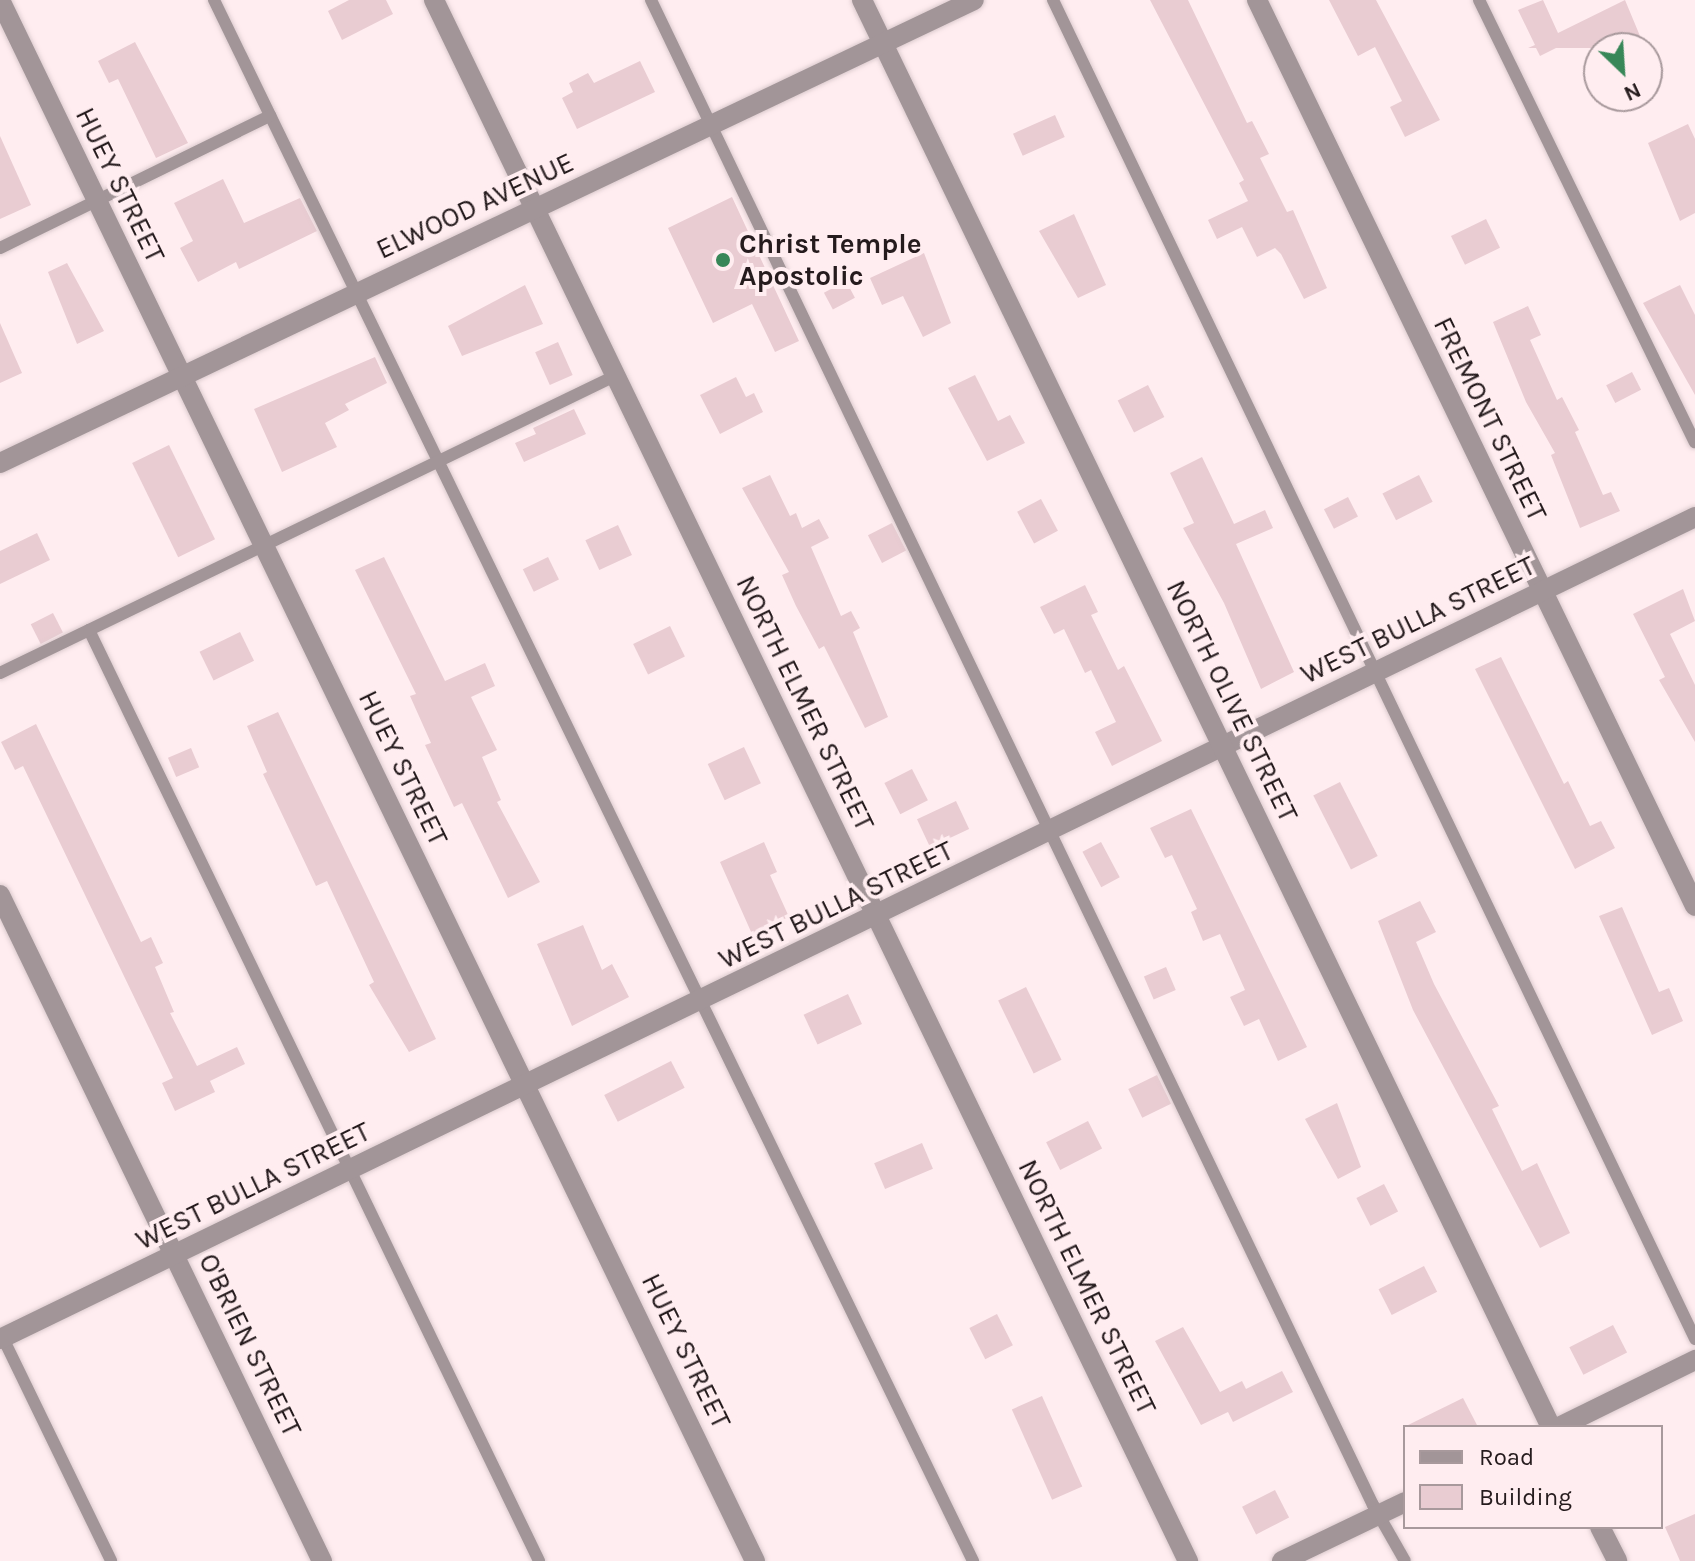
<!DOCTYPE html>
<style>
body{margin:0}
#map{position:relative;width:1695px;height:1561px;overflow:hidden;background:#ffedf0;font-family:Karla,sans-serif}
div>[style]{position:absolute}
.building>*{inset:0;background:#e9ccd2;transform-origin:0 0}
.roads{filter:drop-shadow(0 0 2px #dccbce) drop-shadow(0 0 2px #dccbce)}
.service>*{height:12px;margin:-6px;padding:0 6px;transform-origin:6px;border-radius:6px;background:#a29598}
.minor>*{height:20px;margin:-10px;padding:0 10px;transform-origin:10px;border-radius:10px;background:#a29598}
.tertiary>*{height:20px;margin:-10px;padding:0 10px;transform-origin:10px;border-radius:10px;background:#a29598}
.dots>*{width:22px;height:22px;translate:-50% -50%;box-sizing:border-box;border:4px solid #ffedf0;border-radius:50%}
span{translate:-50% -50%;white-space:nowrap;text-align:center;line-height:1.15;-webkit-text-stroke:8px #ffedf0;paint-order:stroke}
.street-label{font-size:28px;color:#251b1d}
.poi-label{font-size:28px;color:#251b1d;font-weight:700}
.left{translate:0 -50%;text-align:left}
.legend{position:absolute;left:1403px;top:1425px;width:260px;height:104px;box-sizing:border-box;background:#ffedf0;border:2px solid #a8999c;margin:0;padding:10px 14px;list-style:none;font-size:24px;color:#251b1d}
.legend li{display:flex;align-items:center;gap:16px;height:40px}
.legend b{width:40px;border:2px solid #a8999c}
.north{position:absolute;left:1583px;top:32px;width:80px;height:80px;box-sizing:border-box;background:#ffedf0;border:2px solid #a8999c;border-radius:50%;rotate:155deg;font-size:22px;font-weight:700;line-height:32px;text-align:center;color:#251b1d}
.north::after{content:'';display:block;margin:auto;width:28px;height:36px;background:#388758;clip-path:polygon(50% 0,100% 100%,50% 72%,0 100%)}
</style>
<div id="map">
<div class="building">
<div style="clip-path:polygon(349px 0,386px 0,393px 14px,342px 40px,328px 11px)"></div>
<div style="clip-path:polygon(1150px 0,1188px 0,1247px 123px,1252px 121px,1269px 154px,1260px 158px,1287px 212px,1293px 210px,1327px 288px,1304px 299px,1281px 254px,1275px 248px,1257px 257px,1242px 227px,1217px 239px,1208px 220px,1248px 201px,1239px 183px,1244px 180px)"></div>
<div style="clip-path:polygon(1329px 0,1376px 0,1440px 120px,1405px 137px,1390px 107px,1402px 101px,1375px 47px,1358px 56px)"></div>
<div style="clip-path:polygon(1543px 0,1558px 33px,1625px 0,1645px 48px,1556px 48px,1540px 56px,1536px 48px,1528px 48px,1535px 45px,1518px 10px)"></div>
<div style="clip-path:polygon(135px 42px,188px 143px,156px 158px,118px 79px,109px 83px,98px 61px)"></div>
<div style="clip-path:polygon(640px 61px,655px 92px,577px 129px,562px 98px,573px 92px,569px 83px,588px 73px,594px 83px)"></div>
<div style="left:1055px;top:115px;width:24px;height:46px;rotate:66deg"></div>
<div style="clip-path:polygon(1688px 124px,1695px 139px,1695px 213px,1680px 221px,1648px 143px)"></div>
<div style="clip-path:polygon(0 136px,31px 205px,0 219px)"></div>
<div style="clip-path:polygon(223px 179px,244px 223px,300px 198px,317px 231px,239px 269px,236px 262px,198px 282px,180px 248px,193px 241px,174px 203px)"></div>
<div style="clip-path:polygon(732px 197px,799px 341px,775px 352px,752px 304px,713px 323px,668px 228px)"></div>
<div style="clip-path:polygon(1074px 214px,1106px 285px,1078px 298px,1039px 231px)"></div>
<div style="left:1486px;top:219px;width:32px;height:39px;rotate:64deg"></div>
<div style="clip-path:polygon(924px 253px,951px 323px,923px 337px,903px 296px,882px 305px,870px 278px)"></div>
<div style="clip-path:polygon(67px 263px,104px 331px,77px 344px,48px 272px)"></div>
<div style="left:846px;top:281px;width:19px;height:25px;rotate:62deg"></div>
<div style="clip-path:polygon(525px 285px,543px 324px,462px 356px,448px 326px)"></div>
<div style="clip-path:polygon(1680px 285px,1695px 315px,1695px 395px,1643px 303px)"></div>
<div style="clip-path:polygon(1528px 306px,1541px 335px,1530px 340px,1557px 400px,1562px 397px,1579px 430px,1575px 432px,1603px 495px,1611px 492px,1620px 511px,1580px 528px,1551px 455px,1555px 453px,1526px 402px,1493px 322px)"></div>
<div style="clip-path:polygon(0 323px,22px 373px,0 383px)"></div>
<div style="left:558px;top:342px;width:36px;height:25px;rotate:66deg"></div>
<div style="clip-path:polygon(375px 357px,387px 383px,345px 404px,349px 410px,325px 423px,337px 447px,282px 472px,254px 409px)"></div>
<div style="left:1632px;top:372px;width:20px;height:29px;rotate:63deg"></div>
<div style="clip-path:polygon(975px 375px,998px 421px,1010px 415px,1025px 443px,987px 461px,948px 388px)"></div>
<div style="clip-path:polygon(736px 377px,746px 397px,754px 393px,763px 412px,720px 434px,700px 395px)"></div>
<div style="left:1148px;top:385px;width:36px;height:34px;rotate:63deg"></div>
<div style="clip-path:polygon(574px 409px,586px 434px,524px 462px,515px 443px,536px 434px,533px 428px)"></div>
<div style="left:169px;top:445px;width:105px;height:41px;rotate:64deg"></div>
<div style="clip-path:polygon(1202px 457px,1234px 524px,1265px 510px,1273px 528px,1236px 544px,1294px 672px,1261px 689px,1224px 603px,1183px 528px,1194px 523px,1170px 473px)"></div>
<div style="clip-path:polygon(770px 475px,790px 516px,796px 513px,802px 528px,819px 519px,829px 538px,811px 547px,841px 616px,851px 611px,860px 628px,853px 632px,888px 717px,865px 728px,824px 646px,819px 649px,796px 606px,782px 575px,789px 572px,742px 488px)"></div>
<div style="left:1419px;top:475px;width:30px;height:41px;rotate:63deg"></div>
<div style="left:1348px;top:497px;width:22px;height:27px;rotate:63deg"></div>
<div style="left:1041px;top:499px;width:36px;height:27px;rotate:62deg"></div>
<div style="left:892px;top:523px;width:31px;height:27px;rotate:63deg"></div>
<div style="left:618px;top:525px;width:33px;height:36px;rotate:65deg"></div>
<div style="clip-path:polygon(37px 533px,50px 560px,0 584px,0 551px)"></div>
<div style="clip-path:polygon(384px 557px,445px 681px,485px 663px,495px 686px,471px 697px,497px 750px,482px 757px,501px 800px,497px 802px,540px 882px,508px 898px,462px 803px,454px 807px,425px 745px,431px 743px,410px 696px,416px 694px,355px 570px)"></div>
<div style="left:548px;top:557px;width:25px;height:28px;rotate:64deg"></div>
<div style="clip-path:polygon(1085px 585px,1098px 612px,1091px 615px,1118px 670px,1124px 666px,1162px 741px,1112px 766px,1095px 732px,1116px 722px,1091px 670px,1085px 673px,1064px 629px,1054px 634px,1040px 607px)"></div>
<div style="clip-path:polygon(1683px 589px,1695px 621px,1670px 634px,1695px 685px,1695px 742px,1659px 680px,1665px 677px,1633px 614px)"></div>
<div style="left:53px;top:613px;width:22px;height:25px;rotate:63deg"></div>
<div style="left:670px;top:626px;width:34px;height:41px;rotate:64deg"></div>
<div style="left:240px;top:632px;width:32px;height:45px;rotate:64deg"></div>
<div style="clip-path:polygon(1501px 657px,1564px 784px,1568px 781px,1590px 826px,1601px 821px,1615px 848px,1575px 869px,1475px 669px)"></div>
<div style="clip-path:polygon(278px 712px,436px 1039px,409px 1052px,369px 985px,374px 982px,327px 881px,316px 886px,263px 774px,267px 772px,247px 726px)"></div>
<div style="clip-path:polygon(36px 724px,141px 942px,151px 937px,163px 963px,155px 967px,174px 1012px,170px 1013px,197px 1066px,237px 1047px,245px 1064px,210px 1081px,215px 1092px,175px 1111px,162px 1083px,173px 1078px,23px 766px,15px 770px,1px 742px)"></div>
<div style="left:744px;top:747px;width:40px;height:40px;rotate:65deg"></div>
<div style="left:191px;top:748px;width:21px;height:25px;rotate:67deg"></div>
<div style="left:912px;top:769px;width:35px;height:31px;rotate:63deg"></div>
<div style="left:1340px;top:782px;width:83px;height:30px;rotate:63deg"></div>
<div style="left:956px;top:801px;width:31px;height:43px;rotate:65deg"></div>
<div style="clip-path:polygon(1191px 809px,1307px 1047px,1278px 1061px,1259px 1019px,1244px 1026px,1230px 997px,1245px 990px,1220px 934px,1203px 941px,1191px 912px,1197px 909px,1172px 855px,1165px 858px,1150px 828px)"></div>
<div style="clip-path:polygon(764px 842px,777px 872px,770px 875px,789px 917px,752px 934px,720px 862px)"></div>
<div style="left:1101px;top:842px;width:40px;height:21px;rotate:62deg"></div>
<div style="clip-path:polygon(1420px 901px,1436px 932px,1416px 942px,1434px 984px,1499px 1106px,1492px 1109px,1522px 1171px,1537px 1163px,1570px 1233px,1540px 1248px,1413px 1010px,1378px 921px)"></div>
<div style="clip-path:polygon(1622px 907px,1659px 992px,1669px 988px,1683px 1021px,1652px 1035px,1599px 916px)"></div>
<div style="clip-path:polygon(583px 925px,602px 970px,612px 964px,629px 997px,572px 1026px,537px 944px)"></div>
<div style="left:1166px;top:967px;width:25px;height:24px;rotate:67deg"></div>
<div style="left:1026px;top:987px;width:81px;height:31px;rotate:64deg"></div>
<div style="left:848px;top:994px;width:33px;height:49px;rotate:65deg"></div>
<div style="left:671px;top:1061px;width:30px;height:75px;rotate:63deg"></div>
<div style="left:1157px;top:1075px;width:32px;height:32px;rotate:64deg"></div>
<div style="clip-path:polygon(1337px 1103px,1361px 1167px,1338px 1179px,1305px 1119px)"></div>
<div style="left:1088px;top:1121px;width:31px;height:47px;rotate:63deg"></div>
<div style="left:922px;top:1143px;width:28px;height:52px;rotate:67deg"></div>
<div style="left:1384px;top:1184px;width:31px;height:31px;rotate:63deg"></div>
<div style="left:1424px;top:1266px;width:29px;height:51px;rotate:63deg"></div>
<div style="left:997px;top:1314px;width:35px;height:31px;rotate:63deg"></div>
<div style="left:1613px;top:1325px;width:31px;height:49px;rotate:63deg"></div>
<div style="clip-path:polygon(1183px 1327px,1220px 1392px,1242px 1381px,1246px 1389px,1282px 1371px,1293px 1392px,1233px 1422px,1228px 1412px,1201px 1425px,1155px 1341px)"></div>
<div style="left:1042px;top:1396px;width:99px;height:33px;rotate:66deg"></div>
<div style="clip-path:polygon(1463px 1398px,1478px 1427px,1404px 1427px)"></div>
<div style="left:1275px;top:1490px;width:31px;height:37px;rotate:63deg"></div>
<div style="clip-path:polygon(1695px 1514px,1695px 1561px,1680px 1561px,1665px 1527px)"></div>
</div>
<div class="roads">
<div class="service">
<div style="left:214px;top:0;width:1736px;rotate:64.07deg"></div>
<div style="left:651px;top:0;width:1669px;rotate:64.37deg"></div>
<div style="left:1373px;top:1505px;width:64px;rotate:60.3deg"></div>
<div style="left:1053px;top:0;width:1485px;rotate:64.38deg"></div>
<div style="left:1479px;top:0;width:492px;rotate:64deg"></div>
<div style="left:0;top:248px;width:301px;rotate:-26.1deg"></div>
<div style="left:89px;top:630px;width:1034px;rotate:64.2deg"></div>
<div style="left:0;top:673px;width:683px;rotate:-25.78deg"></div>
<div style="left:1px;top:1334px;width:252px;rotate:64.1deg"></div>
</div>
<div class="minor">
<div style="left:0;top:0;width:1734px;rotate:64.19deg"></div>
<div style="left:434px;top:0;width:1734px;rotate:64.22deg"></div>
<div style="left:1257px;top:0;width:1006px;rotate:64.2deg"></div>
<div style="left:0;top:895px;width:740px;rotate:64.2deg"></div>
<div style="left:0;top:1339px;width:1884px;rotate:-25.87deg"></div>
<div style="left:1559px;top:1427px;width:152px;rotate:-26.2deg"></div>
<div style="left:1282px;top:1561px;width:136px;rotate:-25.6deg"></div>
</div>
<div class="tertiary">
<div style="left:862px;top:0;width:1585px;rotate:64.23deg"></div>
<div style="left:0;top:463px;width:1078px;rotate:-25.42deg"></div>
<div style="left:1600px;top:1527px;width:38px;rotate:63deg"></div>
</div>
</div>
<div class="dots">
<div style="left:723px;top:260px;background:#388758"></div>
</div>
<div class="street-label">
<span style="left:120px;top:185px;rotate:64deg">HUEY STREET</span>
<span style="left:475px;top:206px;rotate:-25deg">ELWOOD AVENUE</span>
<span style="left:1490px;top:419px;rotate:64deg">FREMONT STREET</span>
<span style="left:1418px;top:620px;rotate:-26deg">WEST BULLA STREET</span>
<span style="left:1232px;top:701px;rotate:64deg">NORTH OLIVE STREET</span>
<span style="left:805px;top:703px;rotate:64deg">NORTH ELMER STREET</span>
<span style="left:403px;top:768px;rotate:64deg">HUEY STREET</span>
<span style="left:836px;top:905px;rotate:-26deg">WEST BULLA STREET</span>
<span style="left:253px;top:1186px;rotate:-26deg">WEST BULLA STREET</span>
<span style="left:1087px;top:1287px;rotate:64deg">NORTH ELMER STREET</span>
<span style="left:250px;top:1345px;rotate:64deg">O'BRIEN STREET</span>
<span style="left:686px;top:1351px;rotate:64deg">HUEY STREET</span>
</div>
<div class="poi-label">
<span class="left" style="left:739px;top:260px">Christ Temple<br>Apostolic</span>
</div>
<ul class="legend">
<li><b style="height:10px;background:#a29598"></b>Road</li>
<li><b style="height:22px;background:#e9ccd2"></b>Building</li>
</ul>
<div class="north">N</div>
</div>
